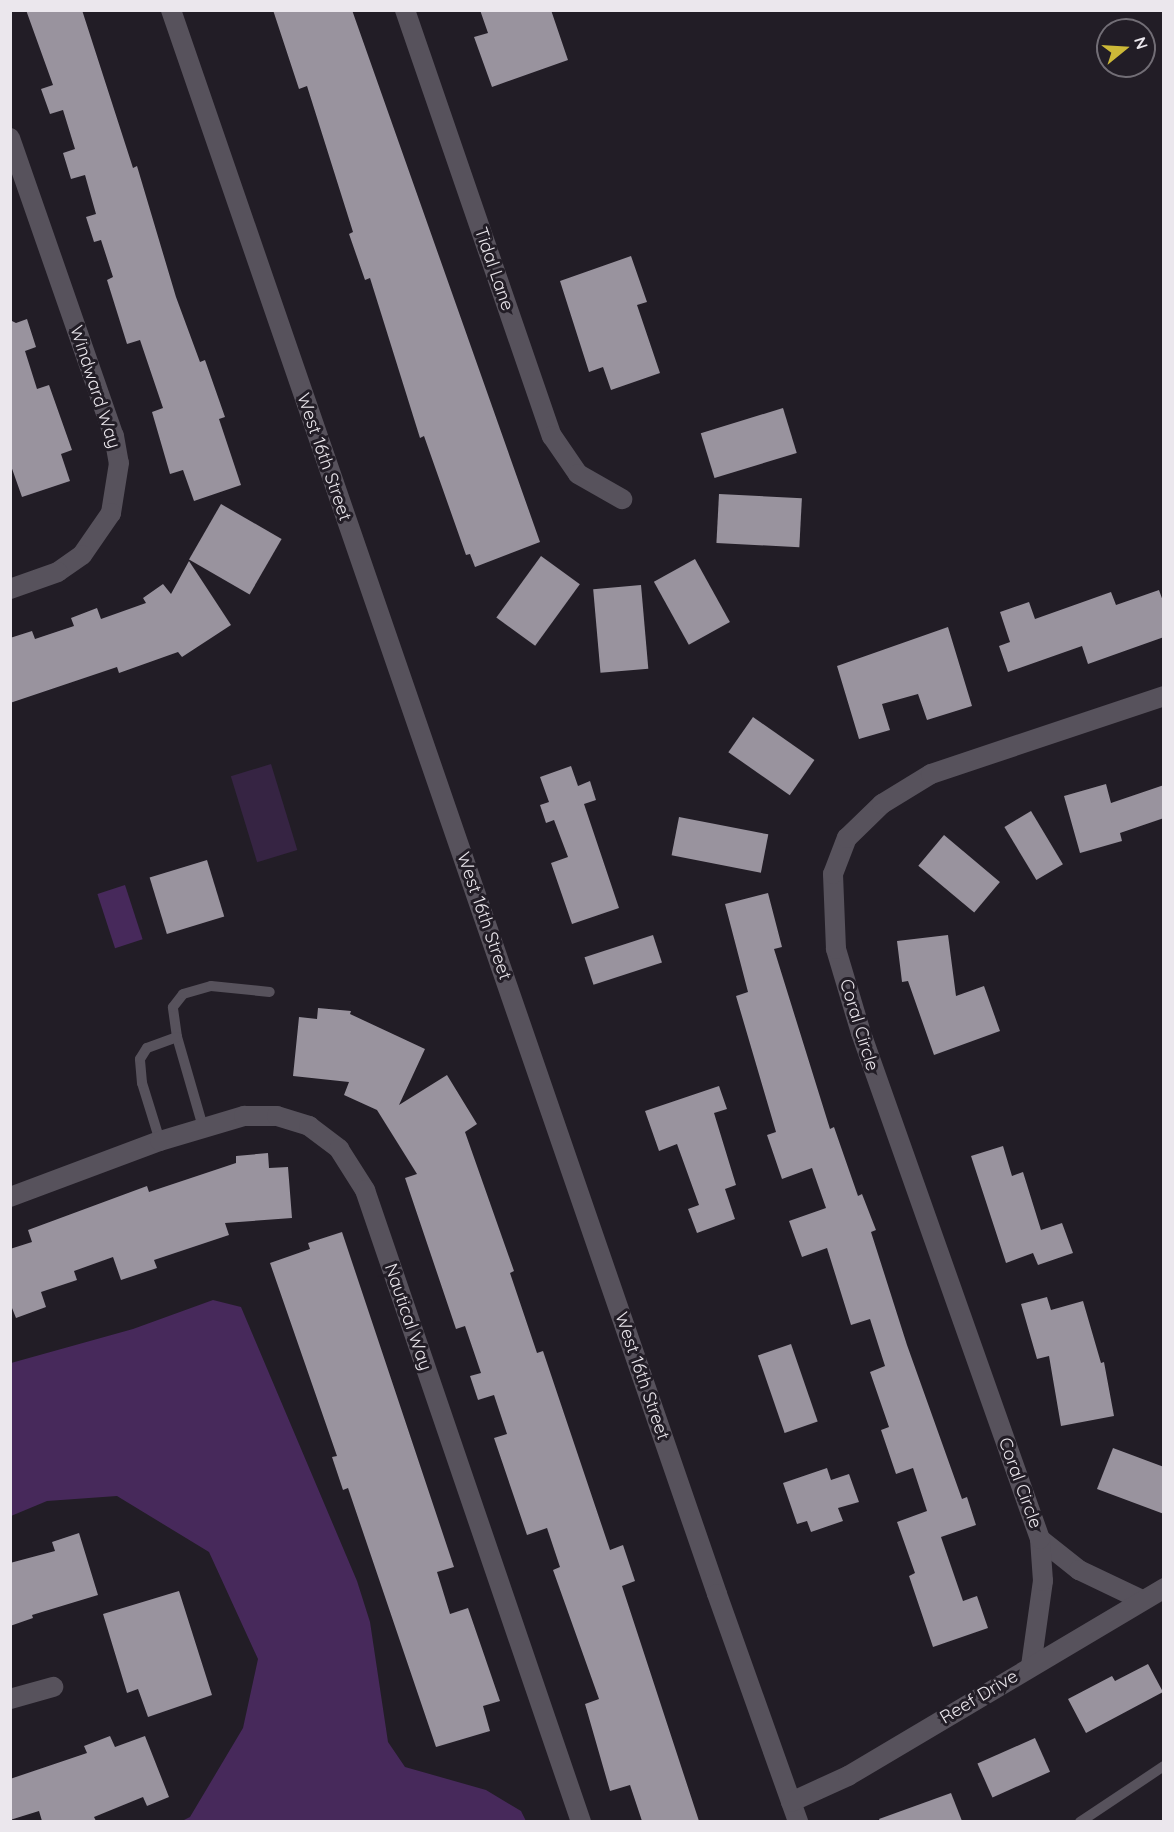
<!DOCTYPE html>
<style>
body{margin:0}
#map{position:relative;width:1174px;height:1832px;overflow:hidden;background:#221d26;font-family:Quicksand,sans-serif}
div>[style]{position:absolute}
.green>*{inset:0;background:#362443;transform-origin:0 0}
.water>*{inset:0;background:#47295b;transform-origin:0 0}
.building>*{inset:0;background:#99939e;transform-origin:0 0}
.service>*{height:10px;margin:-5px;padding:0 5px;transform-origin:5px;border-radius:5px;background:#57525c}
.minor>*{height:20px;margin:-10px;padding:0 10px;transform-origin:10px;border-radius:10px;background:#57525c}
span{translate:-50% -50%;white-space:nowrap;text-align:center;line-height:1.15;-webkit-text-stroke:6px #221d26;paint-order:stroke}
.street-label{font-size:18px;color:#ebe7ed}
.frame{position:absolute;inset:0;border:12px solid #ebe7ed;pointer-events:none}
.north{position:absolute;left:1096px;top:18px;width:60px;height:60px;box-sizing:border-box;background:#221d26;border:2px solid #726e76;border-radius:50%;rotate:72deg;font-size:16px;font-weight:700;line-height:24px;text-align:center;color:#ebe7ed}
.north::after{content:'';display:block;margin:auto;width:21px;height:27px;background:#cdb938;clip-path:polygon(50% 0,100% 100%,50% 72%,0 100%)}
</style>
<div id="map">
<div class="green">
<div style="left:271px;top:764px;width:90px;height:42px;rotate:73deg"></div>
</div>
<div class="water">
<div style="left:125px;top:885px;width:57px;height:29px;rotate:72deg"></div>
<div style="clip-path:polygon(213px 1300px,241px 1307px,357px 1581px,370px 1622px,388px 1742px,405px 1767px,486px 1790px,521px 1811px,526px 1821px,182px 1821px,190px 1817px,243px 1728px,258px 1659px,209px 1552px,117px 1496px,47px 1501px,11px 1516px,11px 1363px,133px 1329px)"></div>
</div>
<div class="building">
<div style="clip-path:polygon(26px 10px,82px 10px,133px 168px,137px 166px,176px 297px,200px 362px,205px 360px,225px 417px,219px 419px,241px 485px,194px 501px,183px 470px,170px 474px,152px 412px,163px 408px,140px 340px,127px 344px,107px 280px,113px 277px,101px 240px,94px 242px,86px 217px,96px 214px,85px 175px,71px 179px,63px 153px,75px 149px,63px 110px,50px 114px,41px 89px,53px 85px)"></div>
<div style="clip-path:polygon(273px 10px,352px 10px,540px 542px,475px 567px,470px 554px,466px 555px,424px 436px,420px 438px,370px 278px,365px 280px,349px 234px,353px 232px,307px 86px,299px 89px)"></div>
<div style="clip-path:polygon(480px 10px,551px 10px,568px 60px,492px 87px,474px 37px,488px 33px)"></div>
<div style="clip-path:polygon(631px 256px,647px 302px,637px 305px,660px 373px,611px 390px,603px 367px,589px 372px,560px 281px)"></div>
<div style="clip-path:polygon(27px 319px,36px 347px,25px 351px,37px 389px,49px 385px,72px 450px,61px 454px,70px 481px,22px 497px,10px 463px,10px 320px,16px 323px)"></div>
<div style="left:783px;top:408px;width:47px;height:86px;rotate:73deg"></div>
<div style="left:719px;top:494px;width:83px;height:49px;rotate:3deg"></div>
<div style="left:221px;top:504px;width:70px;height:64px;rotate:30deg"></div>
<div style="left:541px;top:556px;width:48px;height:76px;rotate:36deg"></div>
<div style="left:695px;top:559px;width:72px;height:47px;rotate:61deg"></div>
<div style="clip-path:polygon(189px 561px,231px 625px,182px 657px,178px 652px,119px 673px,117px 667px,10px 703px,10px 638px,32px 631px,35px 639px,74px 626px,71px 618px,97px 608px,101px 619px,146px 603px,143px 598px,163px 584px,171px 594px)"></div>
<div style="left:641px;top:585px;width:84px;height:48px;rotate:85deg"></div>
<div style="clip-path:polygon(1159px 590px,1164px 604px,1164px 637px,1088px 664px,1082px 646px,1008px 672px,999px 646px,1010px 642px,1000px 612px,1029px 602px,1035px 619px,1111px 592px,1116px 605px)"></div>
<div style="clip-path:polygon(948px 627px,972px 706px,927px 720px,918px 694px,882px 704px,890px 730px,859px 739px,837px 666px)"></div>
<div style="left:753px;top:717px;width:75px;height:43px;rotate:35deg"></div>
<div style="clip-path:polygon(571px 766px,578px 786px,590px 781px,596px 800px,584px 804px,619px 908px,572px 924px,551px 863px,568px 857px,554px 820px,546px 823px,540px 805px,549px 802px,540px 777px)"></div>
<div style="clip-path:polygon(1106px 784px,1111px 803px,1164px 785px,1164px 818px,1120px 833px,1122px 841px,1080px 853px,1064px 796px)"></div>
<div style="left:1031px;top:811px;width:62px;height:31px;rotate:59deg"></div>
<div style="left:679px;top:817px;width:91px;height:39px;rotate:11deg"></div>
<div style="left:944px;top:835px;width:73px;height:40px;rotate:40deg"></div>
<div style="left:207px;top:860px;width:59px;height:60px;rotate:73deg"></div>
<div style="clip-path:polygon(768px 893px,782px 947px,774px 949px,830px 1129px,834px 1127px,858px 1196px,862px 1194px,876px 1230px,871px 1232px,907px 1345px,962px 1499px,967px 1497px,976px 1525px,941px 1537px,963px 1601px,977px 1596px,988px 1628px,933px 1647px,909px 1576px,915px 1573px,897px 1522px,927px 1511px,913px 1468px,896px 1474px,881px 1430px,889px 1427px,870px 1372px,885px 1366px,870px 1319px,851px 1325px,827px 1248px,802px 1257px,789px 1221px,826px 1208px,812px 1168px,782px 1179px,767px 1135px,776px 1132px,736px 996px,748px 992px,725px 904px)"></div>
<div style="left:653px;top:935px;width:29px;height:72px;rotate:72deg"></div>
<div style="clip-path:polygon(948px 935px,956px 996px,984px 986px,1000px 1031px,934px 1055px,908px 981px,902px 982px,897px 941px)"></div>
<div style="clip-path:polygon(318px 1008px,351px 1011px,350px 1014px,425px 1049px,399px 1105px,447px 1075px,477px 1124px,465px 1132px,514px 1271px,510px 1273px,537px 1353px,543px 1351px,610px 1550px,623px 1545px,635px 1581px,622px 1586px,699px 1821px,642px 1821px,630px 1785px,610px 1791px,585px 1704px,599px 1699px,553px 1570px,560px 1567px,547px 1528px,527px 1535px,494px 1438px,507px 1434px,494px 1395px,478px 1400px,470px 1376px,481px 1373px,465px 1326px,456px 1329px,405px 1178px,417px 1174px,377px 1110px,344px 1095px,349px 1082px,293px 1076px,299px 1017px,317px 1019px)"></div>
<div style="clip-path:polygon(719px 1086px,727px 1109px,714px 1113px,736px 1185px,725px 1189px,735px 1219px,697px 1233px,688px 1209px,699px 1205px,677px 1144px,659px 1151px,645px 1111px)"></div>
<div style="clip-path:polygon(1003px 1146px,1012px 1176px,1023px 1172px,1041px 1230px,1062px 1223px,1073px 1253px,1038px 1265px,1033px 1253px,1006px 1263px,971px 1156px)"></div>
<div style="clip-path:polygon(268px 1153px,269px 1168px,288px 1167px,292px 1218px,225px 1223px,229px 1235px,154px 1260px,157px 1268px,121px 1280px,113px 1257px,74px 1271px,77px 1280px,41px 1292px,46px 1307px,16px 1318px,10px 1303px,10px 1249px,32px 1242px,28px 1230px,147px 1186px,149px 1192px,236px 1163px,236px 1156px)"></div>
<div style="clip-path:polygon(342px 1232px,454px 1567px,437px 1572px,450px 1614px,468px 1608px,500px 1701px,483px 1706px,490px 1731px,436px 1747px,348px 1488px,343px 1490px,332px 1457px,337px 1456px,270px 1263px,310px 1249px,308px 1243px)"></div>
<div style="clip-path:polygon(1047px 1297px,1051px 1310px,1083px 1301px,1101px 1363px,1104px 1362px,1114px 1416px,1061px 1426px,1049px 1356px,1037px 1359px,1021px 1304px)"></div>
<div style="left:791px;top:1344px;width:82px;height:35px;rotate:71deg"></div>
<div style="clip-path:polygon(1113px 1448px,1164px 1467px,1164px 1514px,1097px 1489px)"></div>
<div style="clip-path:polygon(827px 1468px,831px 1480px,849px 1474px,859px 1502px,838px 1508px,843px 1521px,811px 1532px,807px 1521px,797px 1524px,783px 1483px)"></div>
<div style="clip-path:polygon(79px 1533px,98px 1595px,32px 1615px,33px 1618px,10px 1626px,10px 1563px,55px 1551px,52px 1542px)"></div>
<div style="clip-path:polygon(179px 1591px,212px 1695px,148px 1717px,138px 1689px,127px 1693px,103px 1614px)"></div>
<div style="clip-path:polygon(1148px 1664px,1163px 1692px,1086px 1733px,1068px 1699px,1112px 1676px,1115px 1681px)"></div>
<div style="clip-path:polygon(110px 1736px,115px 1747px,145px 1736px,169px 1797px,147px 1806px,143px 1797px,94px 1817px,96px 1821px,42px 1821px,39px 1811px,10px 1820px,10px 1779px,87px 1753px,84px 1746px)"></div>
<div style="left:1035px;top:1738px;width:37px;height:63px;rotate:66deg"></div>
<div style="clip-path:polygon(951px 1793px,962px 1821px,880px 1821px,879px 1819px)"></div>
</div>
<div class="service">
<div style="left:203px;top:1127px;width:94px;rotate:-106.1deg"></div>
<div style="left:177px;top:1037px;width:30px;rotate:-98deg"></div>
<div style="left:173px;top:1007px;width:16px;rotate:-52deg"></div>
<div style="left:183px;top:994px;width:29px;rotate:-16deg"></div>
<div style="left:211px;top:986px;width:59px;rotate:5.8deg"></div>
<div style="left:160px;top:1141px;width:61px;rotate:-107.2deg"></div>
<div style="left:142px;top:1083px;width:24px;rotate:-95deg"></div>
<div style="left:140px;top:1059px;width:13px;rotate:-58deg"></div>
<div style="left:147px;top:1048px;width:32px;rotate:-20deg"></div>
<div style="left:1080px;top:1822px;width:101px;rotate:-33.7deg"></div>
</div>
<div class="minor">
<div style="left:171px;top:10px;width:1675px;rotate:70.98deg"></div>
<div style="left:717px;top:1594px;width:242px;rotate:70.4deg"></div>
<div style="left:405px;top:10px;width:451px;rotate:71deg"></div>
<div style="left:552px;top:436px;width:46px;rotate:55.6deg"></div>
<div style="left:578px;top:474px;width:51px;rotate:29.6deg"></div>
<div style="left:10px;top:138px;width:316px;rotate:70.8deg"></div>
<div style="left:114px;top:436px;width:27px;rotate:80deg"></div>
<div style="left:119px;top:463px;width:51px;rotate:99.1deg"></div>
<div style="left:111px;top:513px;width:51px;rotate:124.6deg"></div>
<div style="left:82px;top:555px;width:29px;rotate:145deg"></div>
<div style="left:58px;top:572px;width:51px;rotate:160.5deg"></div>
<div style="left:10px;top:1197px;width:160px;rotate:-20.5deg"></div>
<div style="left:160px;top:1141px;width:88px;rotate:-16.6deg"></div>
<div style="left:244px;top:1116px;width:33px"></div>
<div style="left:277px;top:1116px;width:34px;rotate:17deg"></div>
<div style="left:309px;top:1126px;width:38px;rotate:37deg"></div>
<div style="left:339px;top:1149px;width:49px;rotate:57.6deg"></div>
<div style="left:365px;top:1190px;width:668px;rotate:71.13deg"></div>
<div style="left:1040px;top:1539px;width:50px;rotate:38.5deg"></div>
<div style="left:1079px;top:1570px;width:70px;rotate:25.5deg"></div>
<div style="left:1031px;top:1666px;width:86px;rotate:-82deg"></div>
<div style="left:1043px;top:1581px;width:42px;rotate:-94.1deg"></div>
<div style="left:1040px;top:1539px;width:537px;rotate:-109.48deg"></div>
<div style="left:861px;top:1033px;width:88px;rotate:-106.6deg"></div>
<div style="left:836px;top:949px;width:75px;rotate:-92.3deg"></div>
<div style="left:833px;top:874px;width:39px;rotate:-69deg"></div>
<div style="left:847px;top:838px;width:49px;rotate:-44.2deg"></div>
<div style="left:882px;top:804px;width:57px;rotate:-31.5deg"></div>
<div style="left:931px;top:774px;width:246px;rotate:-18.5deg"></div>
<div style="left:10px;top:1699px;width:45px;rotate:-15.6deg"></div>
<div style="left:791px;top:1802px;width:63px;rotate:-24.5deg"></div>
<div style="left:848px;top:1776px;width:368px;rotate:-30.7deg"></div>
</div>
<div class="street-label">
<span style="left:494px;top:269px;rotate:71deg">Tidal Lane</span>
<span style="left:95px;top:387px;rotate:72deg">Windward Way</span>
<span style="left:324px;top:457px;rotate:71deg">West 16th Street</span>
<span style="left:484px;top:916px;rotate:71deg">West 16th Street</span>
<span style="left:859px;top:1025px;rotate:73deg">Coral Circle</span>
<span style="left:408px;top:1317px;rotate:71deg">Nautical Way</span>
<span style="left:642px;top:1376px;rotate:71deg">West 16th Street</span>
<span style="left:1020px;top:1483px;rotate:70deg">Coral Circle</span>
<span style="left:979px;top:1697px;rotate:-31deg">Reef Drive</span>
</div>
<div class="frame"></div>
<div class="north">N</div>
</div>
